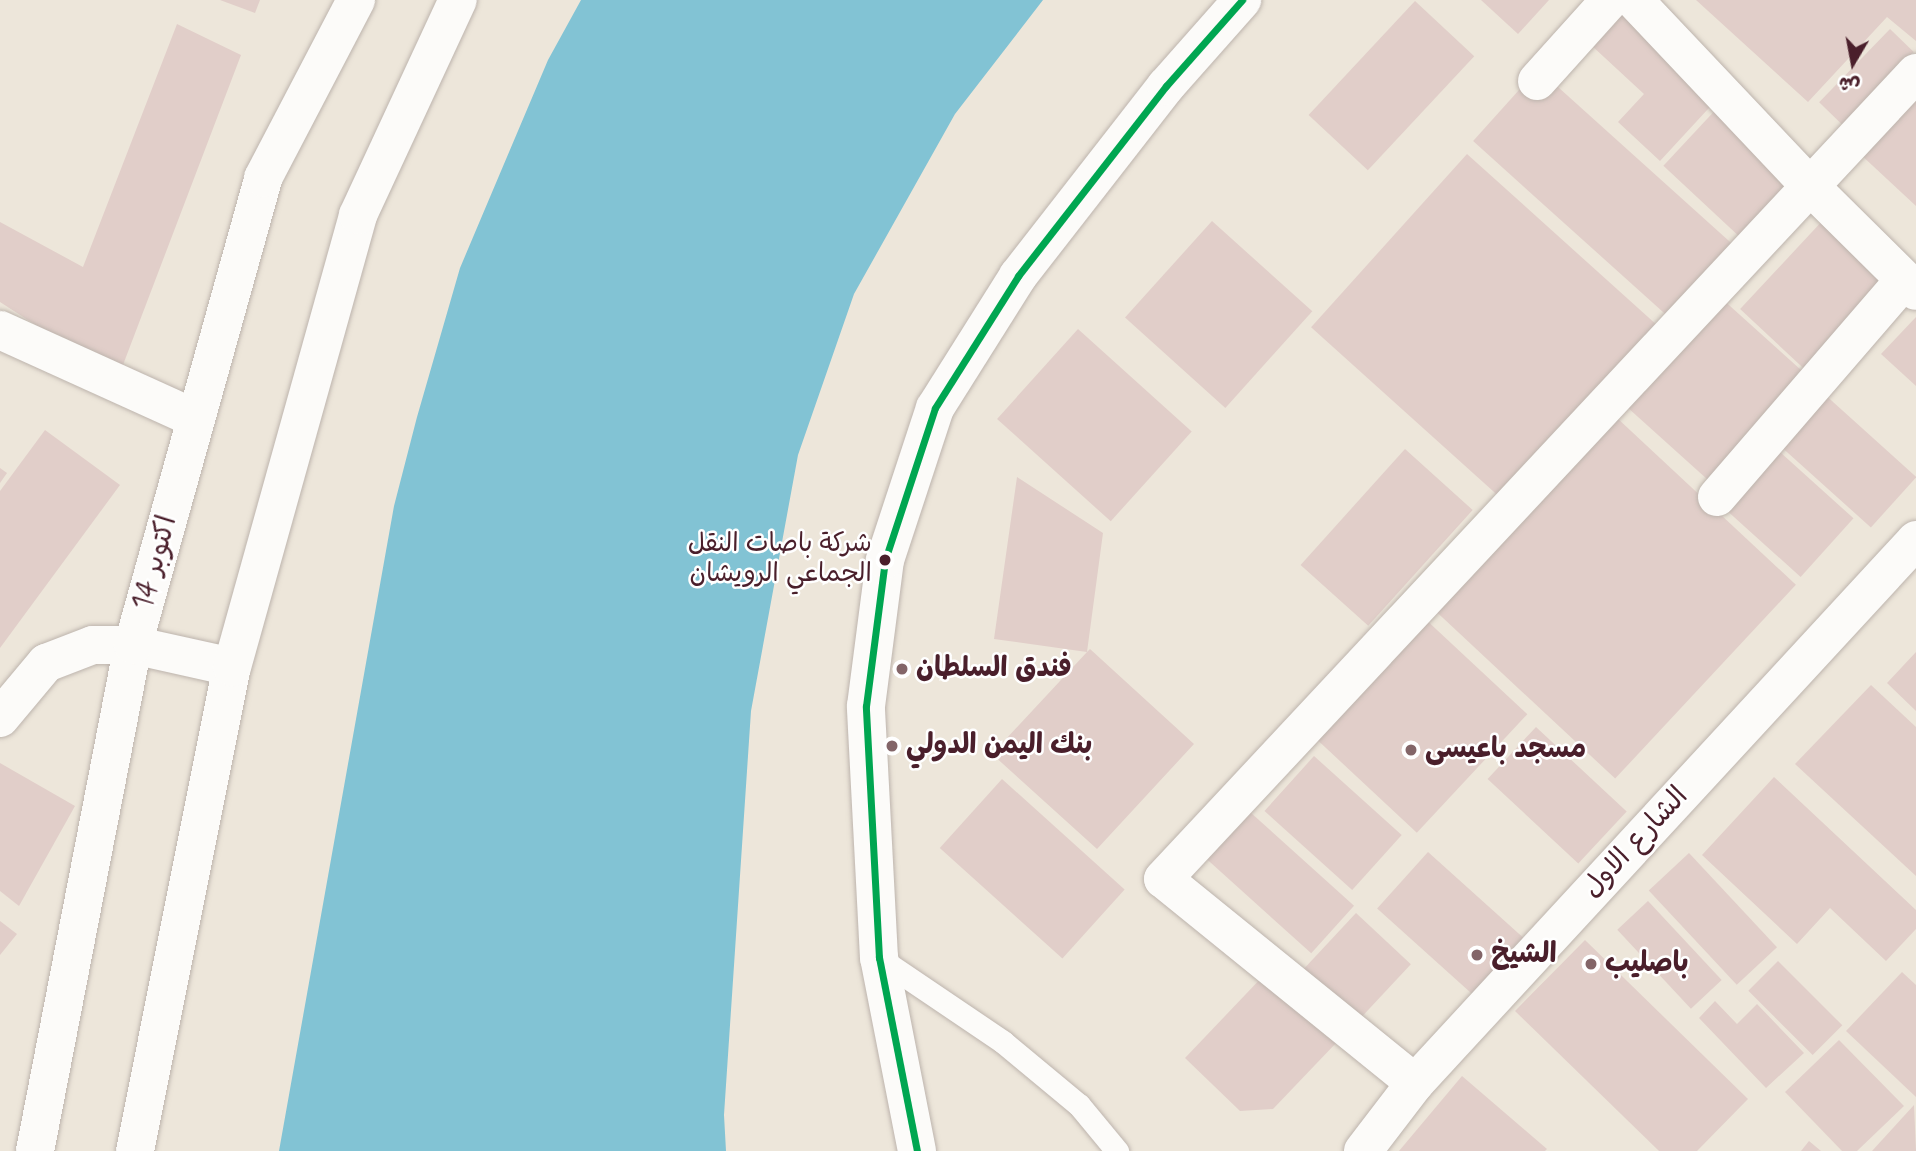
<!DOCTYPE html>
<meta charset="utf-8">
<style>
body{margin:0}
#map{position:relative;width:1916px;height:1151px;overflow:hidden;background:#ede6da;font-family:Mynerve,"Playpen Sans Arabic",sans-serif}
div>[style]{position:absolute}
.water>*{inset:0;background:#82c3d4}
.building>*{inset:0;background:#e1cec9;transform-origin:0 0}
.roads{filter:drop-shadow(0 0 2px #bdb4ad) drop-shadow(0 0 2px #bdb4ad)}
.service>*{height:23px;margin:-11.5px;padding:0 11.5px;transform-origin:11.5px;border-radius:11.5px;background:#fcfbf9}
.minor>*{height:38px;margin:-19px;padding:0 19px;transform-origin:19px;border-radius:19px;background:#fcfbf9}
.tertiary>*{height:38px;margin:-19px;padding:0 19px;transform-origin:19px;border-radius:19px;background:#fcfbf9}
.secondary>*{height:38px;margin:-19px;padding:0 19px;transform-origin:19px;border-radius:19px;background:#fcfbf9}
.trunk>*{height:38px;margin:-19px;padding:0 19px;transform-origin:19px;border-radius:19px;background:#fcfbf9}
.bus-1>*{height:7px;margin:-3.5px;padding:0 3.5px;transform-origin:3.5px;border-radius:3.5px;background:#00a651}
.dots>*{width:19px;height:19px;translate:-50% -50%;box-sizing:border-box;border:4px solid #fff;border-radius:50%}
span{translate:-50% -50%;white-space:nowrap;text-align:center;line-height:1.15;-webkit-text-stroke:5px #fff;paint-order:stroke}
.bus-label{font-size:26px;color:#4a1f2b}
.right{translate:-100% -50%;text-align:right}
.street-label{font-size:28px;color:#4a1f2b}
.poi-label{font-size:28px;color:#4a1f2b;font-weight:700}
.left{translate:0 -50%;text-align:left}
.north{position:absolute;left:1818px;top:28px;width:70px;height:70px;-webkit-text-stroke:5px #fff;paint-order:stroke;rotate:190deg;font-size:19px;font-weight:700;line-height:28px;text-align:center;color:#4a1f2b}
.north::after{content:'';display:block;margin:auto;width:24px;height:32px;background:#4a1f2b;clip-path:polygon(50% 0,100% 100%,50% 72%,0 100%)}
</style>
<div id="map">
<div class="water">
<div style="clip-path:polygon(581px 0,1043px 0,955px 114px,854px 294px,798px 455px,751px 711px,724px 1115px,726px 1151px,279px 1151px,394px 506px,417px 417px,460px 268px,548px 60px)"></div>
</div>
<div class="building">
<div style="clip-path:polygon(220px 0,260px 0,255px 13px)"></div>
<div style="clip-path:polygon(1481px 0,1549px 0,1518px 34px)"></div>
<div style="clip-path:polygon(1608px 0,1732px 83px,1660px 161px,1618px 122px,1644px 94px,1578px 33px)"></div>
<div style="clip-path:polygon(1696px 0,1916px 0,1916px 41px,1887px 17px,1808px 102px)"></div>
<div style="left:1415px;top:1px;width:81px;height:156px;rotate:43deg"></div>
<div style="clip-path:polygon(177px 24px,241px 55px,118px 378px,0 302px,0 222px,83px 267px)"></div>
<div style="left:1890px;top:29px;width:33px;height:102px;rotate:44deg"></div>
<div style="left:1538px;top:69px;width:269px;height:97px;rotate:42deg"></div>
<div style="left:1735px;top:89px;width:121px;height:105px;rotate:43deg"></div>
<div style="clip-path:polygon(1916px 91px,1916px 206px,1859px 153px)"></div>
<div style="left:1467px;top:154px;width:263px;height:233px;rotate:42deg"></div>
<div style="left:1839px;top:203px;width:105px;height:145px;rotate:43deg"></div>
<div style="left:1212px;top:221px;width:135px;height:130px;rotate:42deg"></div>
<div style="left:1720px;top:297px;width:127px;height:144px;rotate:42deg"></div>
<div style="clip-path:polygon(1916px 317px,1916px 386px,1881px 354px)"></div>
<div style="left:1078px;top:329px;width:153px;height:121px;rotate:42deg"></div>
<div style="left:1822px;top:392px;width:127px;height:68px;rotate:42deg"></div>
<div style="left:1616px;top:417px;width:246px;height:265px;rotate:43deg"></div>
<div style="clip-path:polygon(45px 430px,120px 485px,0 648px,0 491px)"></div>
<div style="left:1771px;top:444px;width:111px;height:79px;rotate:42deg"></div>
<div style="left:1405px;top:449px;width:91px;height:156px;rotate:42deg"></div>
<div style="clip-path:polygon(0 468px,7px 473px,0 483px)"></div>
<div style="clip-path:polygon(1017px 477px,1103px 533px,1087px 652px,1090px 649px,1194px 744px,1097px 849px,992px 754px,1087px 652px,994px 639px)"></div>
<div style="left:1422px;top:616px;width:144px;height:162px;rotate:43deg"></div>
<div style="clip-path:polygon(1916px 652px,1916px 711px,1887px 683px)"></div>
<div style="clip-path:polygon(1871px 685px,1916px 727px,1916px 876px,1795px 764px)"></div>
<div style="left:1536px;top:727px;width:124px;height:71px;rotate:43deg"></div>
<div style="left:1314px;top:756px;width:118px;height:74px;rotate:42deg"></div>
<div style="clip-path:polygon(0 763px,75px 806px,19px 906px,0 891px)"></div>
<div style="clip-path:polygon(1774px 777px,1916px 910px,1916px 929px,1886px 961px,1830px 908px,1797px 944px,1702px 855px)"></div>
<div style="left:1002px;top:779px;width:165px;height:93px;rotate:42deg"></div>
<div style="left:1250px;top:812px;width:140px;height:64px;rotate:42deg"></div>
<div style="left:1428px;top:852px;width:129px;height:76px;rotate:42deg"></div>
<div style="left:1689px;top:853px;width:129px;height:55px;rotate:47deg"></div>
<div style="left:1648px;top:901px;width:108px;height:42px;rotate:47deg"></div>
<div style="left:1356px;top:913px;width:75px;height:79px;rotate:43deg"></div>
<div style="clip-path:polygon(0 921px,17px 934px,0 955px)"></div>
<div style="clip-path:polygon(1585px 940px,1748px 1099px,1697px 1151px,1659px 1151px,1515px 1011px)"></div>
<div style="left:1778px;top:961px;width:91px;height:42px;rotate:45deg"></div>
<div style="clip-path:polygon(1902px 972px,1916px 985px,1916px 1097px,1846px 1031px)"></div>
<div style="clip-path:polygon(1265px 974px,1337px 1042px,1273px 1109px,1240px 1111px,1185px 1058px)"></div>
<div style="clip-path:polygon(1715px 1001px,1737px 1024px,1757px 1004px,1804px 1053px,1766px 1088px,1699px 1018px)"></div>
<div style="clip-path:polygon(1839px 1040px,1904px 1106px,1857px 1151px,1842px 1151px,1785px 1092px)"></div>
<div style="clip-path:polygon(1462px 1076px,1547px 1149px,1545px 1151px,1399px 1151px)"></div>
<div style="clip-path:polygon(1914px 1105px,1916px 1151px,1872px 1151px)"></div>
<div style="clip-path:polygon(1809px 1141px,1821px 1151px,1801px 1151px)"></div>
</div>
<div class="roads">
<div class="service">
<div style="left:879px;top:958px;width:150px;rotate:34.1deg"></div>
<div style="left:1003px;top:1042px;width:99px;rotate:39.7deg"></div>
<div style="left:1079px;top:1105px;width:60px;rotate:50.4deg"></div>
</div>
<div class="minor">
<div style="left:1634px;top:0;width:256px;rotate:46.6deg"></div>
<div style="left:1810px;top:186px;width:149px;rotate:44.7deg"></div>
<div style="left:1537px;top:81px;width:109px;rotate:-48deg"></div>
<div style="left:0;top:330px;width:215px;rotate:24.4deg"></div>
<div style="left:1717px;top:497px;width:286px;rotate:-49.2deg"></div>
<div style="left:0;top:718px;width:72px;rotate:-50.1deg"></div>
<div style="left:46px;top:663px;width:50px;rotate:-21deg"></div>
<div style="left:93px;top:645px;width:40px"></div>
<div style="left:133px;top:645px;width:101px;rotate:12.5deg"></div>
<div style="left:1415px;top:1083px;width:324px;rotate:-141deg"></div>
<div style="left:1163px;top:879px;width:1103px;rotate:-46.95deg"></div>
</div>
<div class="tertiary">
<div style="left:1363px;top:1151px;width:86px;rotate:-52.6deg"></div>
<div style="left:1415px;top:1083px;width:739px;rotate:-47.3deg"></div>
</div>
<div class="secondary">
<div style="left:917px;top:1151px;width:197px;rotate:-101.1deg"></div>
<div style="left:879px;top:958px;width:252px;rotate:-93deg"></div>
<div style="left:866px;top:706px;width:147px;rotate:-82.6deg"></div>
<div style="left:885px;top:560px;width:160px;rotate:-71.8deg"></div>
<div style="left:935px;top:408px;width:156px;rotate:-57.8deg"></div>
<div style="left:1018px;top:276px;width:241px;rotate:-52.1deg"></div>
<div style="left:1166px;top:86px;width:115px;rotate:-48.5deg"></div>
</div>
<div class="trunk">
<div style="left:35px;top:1151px;width:515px;rotate:-79.04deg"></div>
<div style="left:133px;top:645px;width:485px;rotate:-74.4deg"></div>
<div style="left:263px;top:178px;width:201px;rotate:-62.4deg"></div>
<div style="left:135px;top:1151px;width:494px;rotate:-78.7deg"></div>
<div style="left:232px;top:667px;width:469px;rotate:-74.4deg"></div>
<div style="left:358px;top:215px;width:237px;rotate:-65.1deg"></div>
</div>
</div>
<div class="bus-1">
<div style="left:917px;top:1151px;width:197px;rotate:-101.1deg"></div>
<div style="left:879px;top:958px;width:252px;rotate:-93deg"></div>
<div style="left:866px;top:706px;width:147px;rotate:-82.6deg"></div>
<div style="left:885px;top:560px;width:160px;rotate:-71.8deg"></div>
<div style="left:935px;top:408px;width:156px;rotate:-57.8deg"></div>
<div style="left:1018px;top:276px;width:241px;rotate:-52.1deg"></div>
<div style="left:1166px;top:86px;width:115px;rotate:-48.5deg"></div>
</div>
<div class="dots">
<div style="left:885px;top:560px;background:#4a1f2b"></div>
<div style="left:902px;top:669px;background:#836568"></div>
<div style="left:892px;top:746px;background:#836568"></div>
<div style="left:1411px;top:750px;background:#836568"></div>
<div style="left:1477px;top:955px;background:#836568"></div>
<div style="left:1591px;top:964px;background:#836568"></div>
</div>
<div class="bus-label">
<span class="right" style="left:872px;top:560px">شركة باصات النقل<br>الجماعي الرويشان</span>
</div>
<div class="street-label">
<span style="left:156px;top:563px;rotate:-74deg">14 اكتوبر</span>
<span style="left:1636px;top:843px;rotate:-47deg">الشارع الاول</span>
</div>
<div class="poi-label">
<span class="left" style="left:916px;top:669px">فندق السلطان</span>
<span class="left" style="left:906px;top:746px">بنك اليمن الدولي</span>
<span class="left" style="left:1425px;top:750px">مسجد باعيسى</span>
<span class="left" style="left:1491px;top:955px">الشيخ</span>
<span class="left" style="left:1605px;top:964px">باصليب</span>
</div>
<div class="north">ش</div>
</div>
